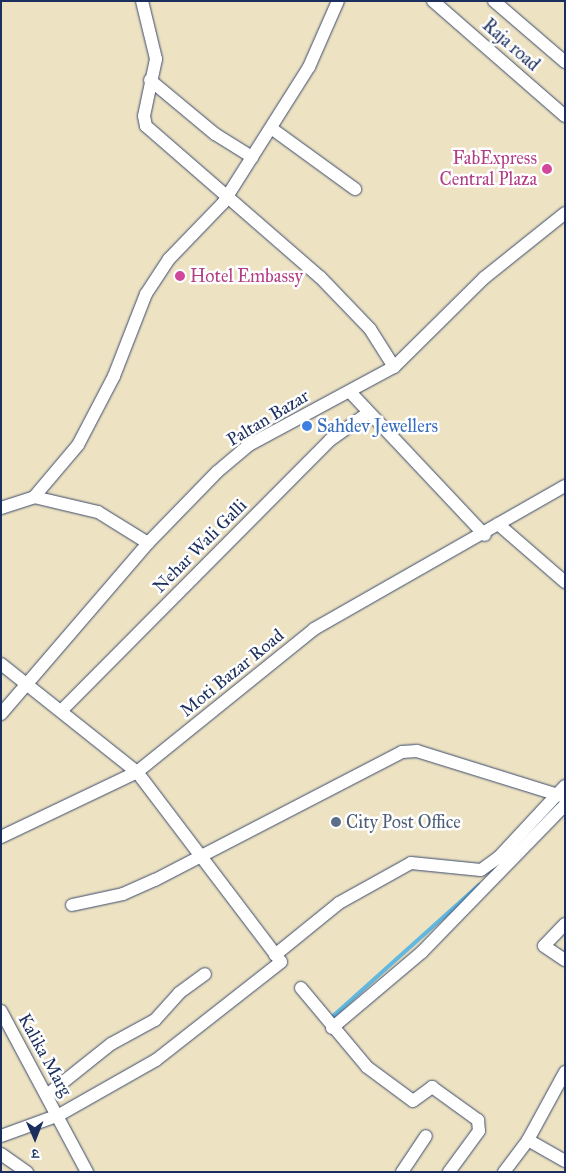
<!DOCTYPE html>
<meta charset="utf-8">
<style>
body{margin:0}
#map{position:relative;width:566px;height:1173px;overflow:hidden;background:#ede2c2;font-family:"IM FELL Great Primer","Noto Serif Devanagari",serif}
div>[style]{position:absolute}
.stream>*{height:4px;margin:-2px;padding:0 2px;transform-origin:2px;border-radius:2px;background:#63b8df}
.roads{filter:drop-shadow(0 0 1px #3a4a6d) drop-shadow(0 0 1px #3a4a6d)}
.minor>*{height:12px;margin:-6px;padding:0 6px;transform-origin:6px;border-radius:6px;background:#fff}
.dots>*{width:14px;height:14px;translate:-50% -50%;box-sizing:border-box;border:2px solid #fff;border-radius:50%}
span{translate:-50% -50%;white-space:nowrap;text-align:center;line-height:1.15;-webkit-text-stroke:5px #fff;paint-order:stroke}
.street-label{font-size:18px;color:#1b2f5e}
.hotel-label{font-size:18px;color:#b23c85}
.right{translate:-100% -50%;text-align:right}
.left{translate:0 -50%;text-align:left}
.shop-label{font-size:18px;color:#366cbe}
.service-label{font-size:18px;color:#4e5e75}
.frame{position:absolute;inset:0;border:2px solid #1b2f5e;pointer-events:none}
.north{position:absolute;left:10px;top:1113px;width:50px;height:50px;-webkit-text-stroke:4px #fff;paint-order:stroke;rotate:179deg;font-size:14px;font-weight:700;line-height:20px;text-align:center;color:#1b2f5e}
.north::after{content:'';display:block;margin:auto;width:18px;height:22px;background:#1b2f5e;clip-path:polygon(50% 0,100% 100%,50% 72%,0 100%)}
</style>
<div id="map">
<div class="stream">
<div style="left:332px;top:1017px;width:198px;rotate:-41.9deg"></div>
</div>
<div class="roads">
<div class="minor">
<div style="left:142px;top:1px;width:60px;rotate:76.4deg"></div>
<div style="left:156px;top:59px;width:58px;rotate:101.9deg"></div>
<div style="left:144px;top:116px;width:10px;rotate:79deg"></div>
<div style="left:146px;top:126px;width:230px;rotate:41deg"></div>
<div style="left:320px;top:277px;width:72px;rotate:46.1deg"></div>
<div style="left:370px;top:329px;width:45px;rotate:57.7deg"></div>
<div style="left:433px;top:1px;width:175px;rotate:41.1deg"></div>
<div style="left:494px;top:1px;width:94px;rotate:40.7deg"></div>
<div style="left:150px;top:80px;width:85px;rotate:39.7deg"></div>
<div style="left:215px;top:134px;width:44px;rotate:31.9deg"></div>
<div style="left:271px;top:128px;width:104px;rotate:36deg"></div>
<div style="left:351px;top:393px;width:195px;rotate:46.7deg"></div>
<div style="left:34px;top:497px;width:68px;rotate:-49.8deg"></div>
<div style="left:78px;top:445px;width:78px;rotate:-62.4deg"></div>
<div style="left:114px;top:376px;width:88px;rotate:-68.7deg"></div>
<div style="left:146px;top:294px;width:42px;rotate:-56.7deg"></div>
<div style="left:169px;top:259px;width:78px;rotate:-46deg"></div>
<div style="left:223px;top:203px;width:161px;rotate:-57.7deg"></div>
<div style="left:309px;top:67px;width:72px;rotate:-66.3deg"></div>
<div style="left:1px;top:508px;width:35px;rotate:-18deg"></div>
<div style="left:34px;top:497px;width:66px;rotate:13.2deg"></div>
<div style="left:98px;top:512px;width:59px;rotate:31.8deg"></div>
<div style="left:498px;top:524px;width:89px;rotate:40.9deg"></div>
<div style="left:1px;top:664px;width:174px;rotate:38.5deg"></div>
<div style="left:137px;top:772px;width:238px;rotate:52.8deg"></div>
<div style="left:281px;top:962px;width:159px;rotate:141.9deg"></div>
<div style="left:156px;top:1060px;width:112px;rotate:150.4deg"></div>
<div style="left:59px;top:1115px;width:62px;rotate:160.1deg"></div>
<div style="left:62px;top:710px;width:380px;rotate:-45.2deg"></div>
<div style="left:330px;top:440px;width:47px;rotate:-35.4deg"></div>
<div style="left:1px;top:714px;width:225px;rotate:-49.3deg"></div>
<div style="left:148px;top:543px;width:99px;rotate:-45.8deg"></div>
<div style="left:217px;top:472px;width:42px;rotate:-40.2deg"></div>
<div style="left:249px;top:445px;width:165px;rotate:-28.3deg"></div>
<div style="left:394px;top:367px;width:127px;rotate:-44.7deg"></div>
<div style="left:484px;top:278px;width:104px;rotate:-38.7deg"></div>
<div style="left:1px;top:837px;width:151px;rotate:-25.5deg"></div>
<div style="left:137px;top:772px;width:228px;rotate:-38.9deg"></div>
<div style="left:314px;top:629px;width:289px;rotate:-29.7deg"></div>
<div style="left:72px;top:905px;width:52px;rotate:-12.2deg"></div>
<div style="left:123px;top:894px;width:35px;rotate:-24deg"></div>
<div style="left:155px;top:880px;width:278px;rotate:-27.4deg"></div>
<div style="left:402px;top:752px;width:15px;rotate:-4deg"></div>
<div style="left:417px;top:751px;width:155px;rotate:17.3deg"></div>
<div style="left:565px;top:924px;width:30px;rotate:134deg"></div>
<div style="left:544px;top:946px;width:25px;rotate:34deg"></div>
<div style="left:275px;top:955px;width:82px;rotate:-39.1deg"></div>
<div style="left:339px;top:903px;width:82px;rotate:-29.1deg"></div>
<div style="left:411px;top:863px;width:70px;rotate:5.7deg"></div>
<div style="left:481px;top:870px;width:22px;rotate:-36deg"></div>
<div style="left:499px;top:857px;width:97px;rotate:-47.1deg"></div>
<div style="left:301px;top:988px;width:103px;rotate:50.1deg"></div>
<div style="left:367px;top:1067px;width:57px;rotate:36.5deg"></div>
<div style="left:413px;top:1101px;width:24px;rotate:-36deg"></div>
<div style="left:432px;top:1087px;width:57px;rotate:35.7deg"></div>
<div style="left:478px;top:1120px;width:11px;rotate:85deg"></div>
<div style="left:479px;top:1131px;width:51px;rotate:126.2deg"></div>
<div style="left:1px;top:1011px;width:183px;rotate:61.9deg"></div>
<div style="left:332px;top:1028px;width:118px;rotate:-40.2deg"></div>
<div style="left:422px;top:952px;width:205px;rotate:-45.8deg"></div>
<div style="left:565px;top:1072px;width:77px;rotate:118.6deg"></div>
<div style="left:528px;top:1140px;width:43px;rotate:29.6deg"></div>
<div style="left:47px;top:1095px;width:82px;rotate:-38.6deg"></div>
<div style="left:111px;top:1044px;width:50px;rotate:-28.6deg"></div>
<div style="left:155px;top:1020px;width:36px;rotate:-48deg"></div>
<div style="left:179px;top:993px;width:32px;rotate:-36deg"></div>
<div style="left:1px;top:1154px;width:32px;rotate:35deg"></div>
<div style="left:402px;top:1172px;width:43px;rotate:-56.3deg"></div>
<div style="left:504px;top:1172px;width:40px;rotate:-53deg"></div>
</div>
</div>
<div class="dots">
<div style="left:547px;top:169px;background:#d1479c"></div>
<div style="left:180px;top:276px;background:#d1479c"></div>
<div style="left:307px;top:426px;background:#3f7fe0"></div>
<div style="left:336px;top:822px;background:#5c6f8a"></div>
</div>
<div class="street-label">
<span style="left:511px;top:45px;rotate:41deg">Raja road</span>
<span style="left:268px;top:418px;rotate:-31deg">Paltan Bazar</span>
<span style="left:200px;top:546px;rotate:-45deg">Nehar Wali Galli</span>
<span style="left:232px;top:673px;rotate:-39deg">Moti Bazar Road</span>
<span style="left:45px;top:1055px;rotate:61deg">Kalika Marg</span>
</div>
<div class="hotel-label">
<span class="right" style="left:537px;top:169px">FabExpress<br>Central Plaza</span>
<span class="left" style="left:190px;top:276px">Hotel Embassy</span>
</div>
<div class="shop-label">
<span class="left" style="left:317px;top:426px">Sahdev Jewellers</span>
</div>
<div class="service-label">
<span class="left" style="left:346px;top:822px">City Post Office</span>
</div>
<div class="frame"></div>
<div class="north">उ</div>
</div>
